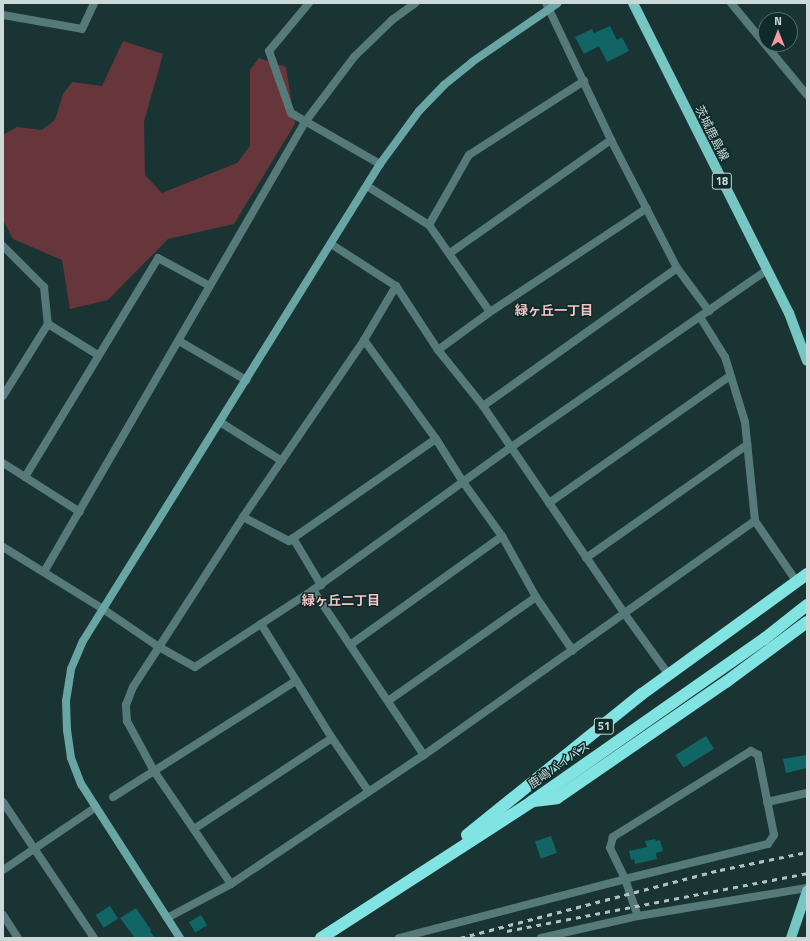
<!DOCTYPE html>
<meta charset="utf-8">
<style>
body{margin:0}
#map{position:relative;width:810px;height:941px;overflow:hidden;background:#193433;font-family:"Titillium Web","Noto Sans JP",sans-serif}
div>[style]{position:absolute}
.green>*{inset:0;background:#66363b}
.building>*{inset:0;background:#126565;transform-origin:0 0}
.street>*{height:8px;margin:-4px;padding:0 4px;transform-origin:4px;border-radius:4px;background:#557a79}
.secondary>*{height:8px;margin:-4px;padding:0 4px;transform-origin:4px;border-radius:4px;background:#68a5a4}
.primary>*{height:10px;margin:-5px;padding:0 5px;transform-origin:5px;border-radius:5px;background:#76c6c4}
.highway>*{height:12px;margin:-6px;padding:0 6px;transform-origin:6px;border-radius:6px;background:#82e4e2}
.rail>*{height:3px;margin-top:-1.5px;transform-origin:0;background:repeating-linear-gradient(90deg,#b1c2c1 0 5px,transparent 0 10px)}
span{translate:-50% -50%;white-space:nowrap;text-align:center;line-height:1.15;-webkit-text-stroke:3px #0f2a29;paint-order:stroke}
.shield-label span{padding:1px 3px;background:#0f2a29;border:1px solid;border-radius:3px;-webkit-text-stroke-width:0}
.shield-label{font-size:11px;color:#cbdad9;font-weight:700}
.street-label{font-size:12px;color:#cbdad9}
.neighbourhood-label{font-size:13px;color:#f7c3c6;font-weight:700}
.frame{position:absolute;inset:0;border:4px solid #cbdad9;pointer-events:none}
.north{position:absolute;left:758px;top:12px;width:40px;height:40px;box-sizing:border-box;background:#0f2a29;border:1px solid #5a706f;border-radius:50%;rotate:0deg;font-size:11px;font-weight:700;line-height:16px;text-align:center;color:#cbdad9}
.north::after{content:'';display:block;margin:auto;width:14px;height:18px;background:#f49aa1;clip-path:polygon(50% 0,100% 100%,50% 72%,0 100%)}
</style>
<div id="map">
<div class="green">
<div style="clip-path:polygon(123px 41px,163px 54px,144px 122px,145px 175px,162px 193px,237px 163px,250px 146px,250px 70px,259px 58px,286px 67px,295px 124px,234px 224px,168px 239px,108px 300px,70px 309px,62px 260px,13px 239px,3px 220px,3px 135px,17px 127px,42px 130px,55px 120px,63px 94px,72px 82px,102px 86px)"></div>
</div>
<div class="building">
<div style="clip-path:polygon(610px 26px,617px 40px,622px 37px,629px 51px,607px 62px,599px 46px,584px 54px,575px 37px,592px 29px,594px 33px)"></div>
<div style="left:706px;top:736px;width:15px;height:36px;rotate:58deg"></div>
<div style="clip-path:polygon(807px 755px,807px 768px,786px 773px,783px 759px)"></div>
<div style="left:551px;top:836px;width:18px;height:17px;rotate:71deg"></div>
<div style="clip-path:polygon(655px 839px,656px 841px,660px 840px,663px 851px,656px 853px,657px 859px,635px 864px,634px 859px,631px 860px,629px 851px,647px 847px,645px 841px)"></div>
<div style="left:110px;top:906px;width:15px;height:17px;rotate:58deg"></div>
<div style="clip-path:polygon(136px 908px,151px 930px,150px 931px,155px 938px,135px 938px,120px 918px)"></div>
<div style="left:201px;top:915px;width:12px;height:14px;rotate:59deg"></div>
</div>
<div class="street">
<div style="left:309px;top:3px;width:62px;rotate:129.8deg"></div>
<div style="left:269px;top:51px;width:66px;rotate:70.5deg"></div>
<div style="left:291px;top:113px;width:103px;rotate:29.8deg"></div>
<div style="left:546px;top:3px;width:152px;rotate:64.6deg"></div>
<div style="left:611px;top:140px;width:144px;rotate:62.7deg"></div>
<div style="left:677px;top:268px;width:54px;rotate:53.3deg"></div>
<div style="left:731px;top:3px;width:119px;rotate:50.4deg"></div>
<div style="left:3px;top:15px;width:80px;rotate:10deg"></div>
<div style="left:82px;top:29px;width:29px;rotate:-65deg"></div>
<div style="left:367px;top:186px;width:73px;rotate:32.2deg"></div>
<div style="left:429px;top:225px;width:106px;rotate:55deg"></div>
<div style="left:429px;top:225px;width:81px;rotate:-60.3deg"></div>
<div style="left:469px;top:155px;width:137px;rotate:-32.8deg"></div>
<div style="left:331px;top:244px;width:77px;rotate:32.9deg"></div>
<div style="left:396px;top:286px;width:77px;rotate:56.7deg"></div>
<div style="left:438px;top:350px;width:72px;rotate:51.2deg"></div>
<div style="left:483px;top:406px;width:250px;rotate:55.7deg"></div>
<div style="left:624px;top:613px;width:77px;rotate:54deg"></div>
<div style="left:3px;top:246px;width:58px;rotate:45deg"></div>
<div style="left:44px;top:287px;width:37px;rotate:84deg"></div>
<div style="left:48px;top:324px;width:59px;rotate:31.8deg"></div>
<div style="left:450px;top:253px;width:197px;rotate:-35.1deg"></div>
<div style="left:700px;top:317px;width:47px;rotate:58deg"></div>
<div style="left:725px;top:357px;width:68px;rotate:72.9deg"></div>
<div style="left:745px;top:422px;width:100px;rotate:84.2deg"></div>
<div style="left:364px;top:340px;width:122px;rotate:54deg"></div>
<div style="left:436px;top:439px;width:51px;rotate:57.9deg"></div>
<div style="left:463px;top:482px;width:67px;rotate:54.2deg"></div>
<div style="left:502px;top:536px;width:70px;rotate:60.9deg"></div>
<div style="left:536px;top:597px;width:65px;rotate:55.6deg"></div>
<div style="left:179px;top:341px;width:78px;rotate:30.2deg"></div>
<div style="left:438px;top:350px;width:64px;rotate:-36.2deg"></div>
<div style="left:490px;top:312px;width:188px;rotate:-33.5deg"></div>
<div style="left:3px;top:396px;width:85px;rotate:-58deg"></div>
<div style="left:483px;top:406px;width:238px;rotate:-35.4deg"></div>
<div style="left:220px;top:422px;width:73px;rotate:32.2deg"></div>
<div style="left:3px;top:463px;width:91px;rotate:32.5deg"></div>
<div style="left:25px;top:477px;width:256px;rotate:-58.7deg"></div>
<div style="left:158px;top:258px;width:59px;rotate:28.3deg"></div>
<div style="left:549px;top:503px;width:221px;rotate:-35.1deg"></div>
<div style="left:243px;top:517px;width:52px;rotate:27.6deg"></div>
<div style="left:289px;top:541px;width:179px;rotate:-34.8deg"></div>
<div style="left:293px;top:538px;width:55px;rotate:59.2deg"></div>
<div style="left:3px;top:547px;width:118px;rotate:31.8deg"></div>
<div style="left:103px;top:609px;width:68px;rotate:34.2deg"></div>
<div style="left:159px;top:647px;width:41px;rotate:29.1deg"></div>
<div style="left:195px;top:667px;width:141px;rotate:-33.1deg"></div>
<div style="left:313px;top:590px;width:243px;rotate:-35.8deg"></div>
<div style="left:510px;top:448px;width:313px;rotate:-34.7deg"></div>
<div style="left:586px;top:558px;width:197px;rotate:-35.1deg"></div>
<div style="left:44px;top:572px;width:520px;rotate:-59.89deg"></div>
<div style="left:305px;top:122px;width:81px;rotate:-53deg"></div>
<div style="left:354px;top:57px;width:53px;rotate:-44.2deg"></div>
<div style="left:392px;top:20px;width:29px;rotate:-36deg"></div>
<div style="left:313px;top:590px;width:199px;rotate:56.1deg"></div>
<div style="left:261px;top:624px;width:134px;rotate:58.1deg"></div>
<div style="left:332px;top:738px;width:65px;rotate:55.6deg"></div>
<div style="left:350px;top:645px;width:187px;rotate:-35.6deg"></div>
<div style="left:388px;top:701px;width:181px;rotate:-35.1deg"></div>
<div style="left:113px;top:797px;width:217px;rotate:-32.4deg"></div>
<div style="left:3px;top:802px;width:164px;rotate:56.2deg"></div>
<div style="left:767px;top:802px;width:41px;rotate:-12.7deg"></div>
<div style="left:194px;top:829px;width:165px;rotate:-33.4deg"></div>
<div style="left:3px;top:870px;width:112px;rotate:-34.1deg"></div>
<div style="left:231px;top:884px;width:137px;rotate:-124.3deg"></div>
<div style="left:154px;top:771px;width:57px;rotate:-118.4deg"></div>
<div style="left:127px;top:721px;width:16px;rotate:-94deg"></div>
<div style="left:126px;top:705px;width:19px;rotate:-69deg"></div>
<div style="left:133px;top:687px;width:48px;rotate:-57deg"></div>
<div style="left:159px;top:647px;width:155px;rotate:-57.1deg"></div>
<div style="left:243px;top:517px;width:214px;rotate:-55.6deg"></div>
<div style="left:364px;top:340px;width:63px;rotate:-59.3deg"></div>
<div style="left:3px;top:915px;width:27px;rotate:57deg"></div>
<div style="left:167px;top:918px;width:72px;rotate:-28deg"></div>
<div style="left:231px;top:884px;width:232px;rotate:-33.8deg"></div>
<div style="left:424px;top:755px;width:405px;rotate:-35.3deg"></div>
<div style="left:755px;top:521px;width:74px;rotate:55.5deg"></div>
<div style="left:399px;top:938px;width:234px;rotate:-14.6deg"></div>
<div style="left:625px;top:879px;width:147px;rotate:-13.8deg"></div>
<div style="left:768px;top:844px;width:11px;rotate:-56deg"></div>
<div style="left:774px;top:835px;width:82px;rotate:-101.3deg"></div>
<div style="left:758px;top:755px;width:8px;rotate:-150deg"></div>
<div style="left:751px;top:751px;width:163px;rotate:148.1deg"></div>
<div style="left:613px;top:837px;width:11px;rotate:105deg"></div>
<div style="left:610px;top:848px;width:34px;rotate:64deg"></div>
<div style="left:625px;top:879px;width:39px;rotate:71deg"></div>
<div style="left:541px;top:938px;width:99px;rotate:-12.8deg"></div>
<div style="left:638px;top:916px;width:171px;rotate:-9.4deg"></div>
</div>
<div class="secondary">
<div style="left:180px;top:938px;width:183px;rotate:-122.7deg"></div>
<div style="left:81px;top:784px;width:28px;rotate:-111deg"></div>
<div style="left:71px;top:758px;width:28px;rotate:-98deg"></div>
<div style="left:67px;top:730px;width:29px;rotate:-92deg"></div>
<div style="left:66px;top:701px;width:32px;rotate:-81deg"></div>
<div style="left:71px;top:669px;width:30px;rotate:-67deg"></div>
<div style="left:83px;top:641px;width:562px;rotate:-58.09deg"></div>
<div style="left:380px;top:164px;width:66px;rotate:-53.7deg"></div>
<div style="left:419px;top:111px;width:36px;rotate:-46deg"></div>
<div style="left:444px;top:85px;width:36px;rotate:-39deg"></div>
<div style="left:472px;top:62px;width:104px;rotate:-34.5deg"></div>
</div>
<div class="primary">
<div style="left:633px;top:3px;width:347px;rotate:63.3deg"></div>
<div style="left:789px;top:313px;width:51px;rotate:69.4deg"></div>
<div style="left:791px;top:938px;width:50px;rotate:-71.2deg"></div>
</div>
<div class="highway">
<div style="left:534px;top:801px;width:23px;rotate:-7deg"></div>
<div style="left:557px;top:798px;width:205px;rotate:-34.5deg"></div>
<div style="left:726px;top:682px;width:101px;rotate:-36.5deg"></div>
<div style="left:467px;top:835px;width:225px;rotate:-38.9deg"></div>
<div style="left:642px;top:694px;width:204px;rotate:-36deg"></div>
<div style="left:321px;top:938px;width:250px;rotate:-32.9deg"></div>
<div style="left:531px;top:802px;width:284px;rotate:-35deg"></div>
<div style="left:764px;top:639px;width:55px;rotate:-38.3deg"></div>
</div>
<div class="rail">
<div style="left:507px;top:931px;width:306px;rotate:-10.9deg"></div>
<div style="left:460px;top:938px;width:269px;rotate:-14.7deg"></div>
<div style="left:720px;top:870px;width:89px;rotate:-11.7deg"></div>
</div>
<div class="shield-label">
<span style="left:722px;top:181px">18</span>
<span style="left:604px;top:726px">51</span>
</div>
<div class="street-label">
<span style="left:712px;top:133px;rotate:63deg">茨城鹿島線</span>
<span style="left:559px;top:765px;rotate:-35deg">鹿嶋バイパス</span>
</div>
<div class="neighbourhood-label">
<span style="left:554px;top:310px">緑ヶ丘一丁目</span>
<span style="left:341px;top:600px">緑ヶ丘二丁目</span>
</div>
<div class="frame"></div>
<div class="north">N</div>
</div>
